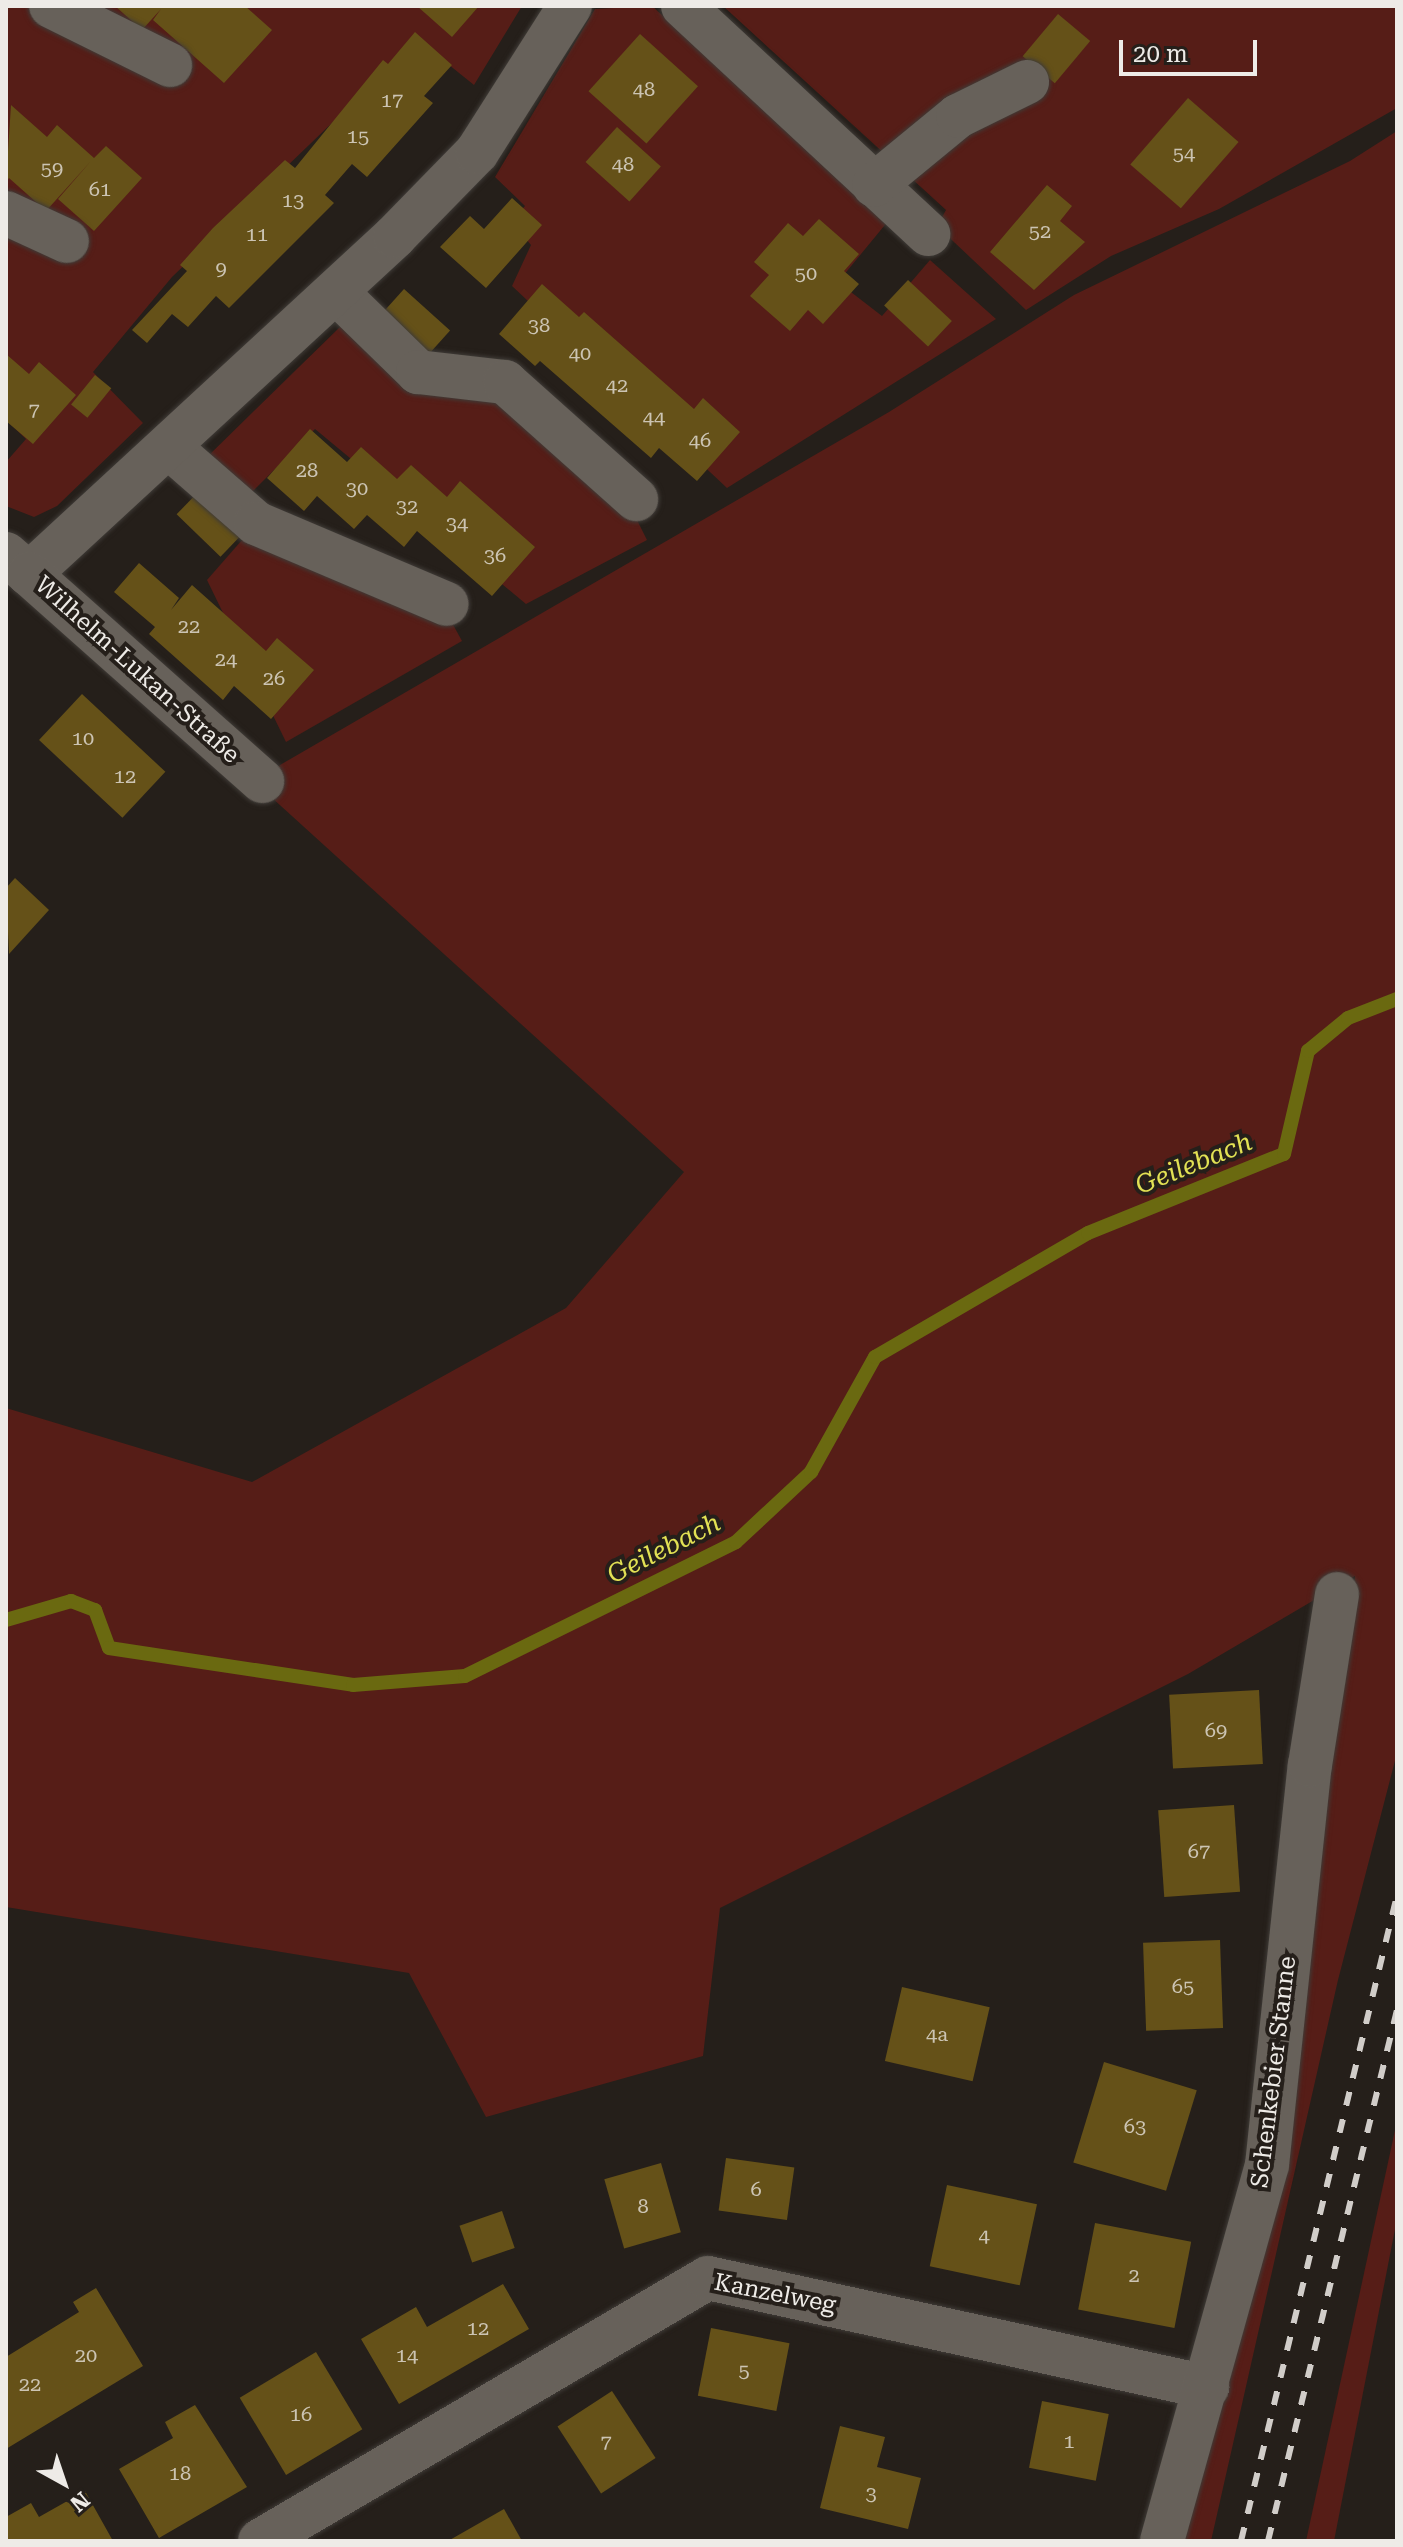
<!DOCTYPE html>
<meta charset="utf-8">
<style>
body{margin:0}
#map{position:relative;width:1403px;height:2547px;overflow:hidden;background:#251f1a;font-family:"Roboto Serif",serif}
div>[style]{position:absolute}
.green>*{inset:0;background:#561d17}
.stream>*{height:14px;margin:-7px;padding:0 7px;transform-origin:7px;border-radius:7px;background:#6a6910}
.building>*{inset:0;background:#655118;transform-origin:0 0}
.roads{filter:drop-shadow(0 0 2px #3f3b37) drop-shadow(0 0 2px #3f3b37)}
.minor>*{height:44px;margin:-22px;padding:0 22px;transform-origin:22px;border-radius:22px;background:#67615a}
.rail>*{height:6px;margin-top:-3px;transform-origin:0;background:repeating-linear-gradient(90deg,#d1cdc9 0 14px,transparent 0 28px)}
span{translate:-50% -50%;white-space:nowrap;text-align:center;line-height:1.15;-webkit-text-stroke:8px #251f1a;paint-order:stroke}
.number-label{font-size:20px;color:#ccc4b3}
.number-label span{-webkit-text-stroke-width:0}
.street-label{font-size:24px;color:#eeebe7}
.water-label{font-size:26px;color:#e2e154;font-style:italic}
.frame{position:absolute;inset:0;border:8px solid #eeebe7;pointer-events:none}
.north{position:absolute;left:24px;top:2443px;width:80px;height:80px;-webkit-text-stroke:6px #251f1a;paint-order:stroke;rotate:140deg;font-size:22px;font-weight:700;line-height:32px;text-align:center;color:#eeebe7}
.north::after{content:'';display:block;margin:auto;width:28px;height:36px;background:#eeebe7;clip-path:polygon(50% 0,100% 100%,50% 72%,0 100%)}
.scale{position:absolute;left:1119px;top:40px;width:138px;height:36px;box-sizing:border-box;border:4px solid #eeebe7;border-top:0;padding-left:10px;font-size:24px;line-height:28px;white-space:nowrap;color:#eeebe7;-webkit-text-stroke:6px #251f1a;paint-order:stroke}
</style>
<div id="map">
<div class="green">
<div style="clip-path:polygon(6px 6px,522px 6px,474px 85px,418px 40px,172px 277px,93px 372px,143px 423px,57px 506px,34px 517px,6px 506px,6px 462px,26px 439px,6px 420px)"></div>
<div style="clip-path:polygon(652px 6px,889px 220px,838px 282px,882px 316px,930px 260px,996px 319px,727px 488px,512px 286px,531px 245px,511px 221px,525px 206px,495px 177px,595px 9px)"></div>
<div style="clip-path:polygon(723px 6px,1397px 6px,1397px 108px,1219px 209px,1111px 256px,1026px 310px,937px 226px,946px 210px)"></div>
<div style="clip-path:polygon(1397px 131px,1397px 1753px,1338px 1980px,1211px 2541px,1178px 2541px,1300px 2013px,1355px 1576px,1188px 1674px,720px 1908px,703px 2056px,486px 2117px,409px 1973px,6px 1907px,6px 1408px,252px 1482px,566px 1308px,684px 1172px,260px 787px,280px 765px,889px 412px,1074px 295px,1350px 161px)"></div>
<div style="clip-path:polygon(343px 324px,501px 395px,629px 504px,647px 540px,526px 604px,315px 429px,247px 497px,205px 459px)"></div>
<div style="clip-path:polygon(249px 532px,445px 610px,462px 641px,286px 742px,207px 580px)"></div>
<div style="clip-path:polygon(1397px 2121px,1397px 2219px,1334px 2541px,1306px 2541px)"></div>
</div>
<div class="stream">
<div style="left:6px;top:1620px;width:68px;rotate:-16.3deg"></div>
<div style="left:71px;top:1601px;width:26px;rotate:21deg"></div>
<div style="left:95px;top:1610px;width:40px;rotate:69.8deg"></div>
<div style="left:109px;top:1648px;width:247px;rotate:8.6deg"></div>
<div style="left:353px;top:1685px;width:112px;rotate:-4.6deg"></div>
<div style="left:465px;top:1676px;width:302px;rotate:-26.3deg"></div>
<div style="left:736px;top:1542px;width:103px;rotate:-43deg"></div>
<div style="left:811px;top:1472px;width:132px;rotate:-60.9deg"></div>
<div style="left:875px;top:1357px;width:246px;rotate:-30.2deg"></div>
<div style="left:1088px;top:1233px;width:211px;rotate:-22deg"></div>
<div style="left:1284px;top:1154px;width:106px;rotate:-76.9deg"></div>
<div style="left:1308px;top:1051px;width:52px;rotate:-39.5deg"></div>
<div style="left:1348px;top:1018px;width:53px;rotate:-21.2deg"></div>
</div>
<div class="building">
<div style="clip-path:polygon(115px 6px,245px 6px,272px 30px,224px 83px,153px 20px,161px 9px,142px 30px)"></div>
<div style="clip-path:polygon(417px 6px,479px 6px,452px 37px)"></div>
<div style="left:1058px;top:14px;width:42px;height:55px;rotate:40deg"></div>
<div style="clip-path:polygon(415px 32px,452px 65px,424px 96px,433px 103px,367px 177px,352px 164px,325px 195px,334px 203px,229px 308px,216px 296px,188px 327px,172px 314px,147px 343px,132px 330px,187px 271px,180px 265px,213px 228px,285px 160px,295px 168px,383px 60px,388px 64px)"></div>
<div style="left:640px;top:34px;width:78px;height:77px;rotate:42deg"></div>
<div style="left:1188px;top:98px;width:67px;height:88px;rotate:41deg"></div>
<div style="clip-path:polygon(11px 105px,47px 137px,57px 125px,94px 158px,106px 146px,142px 178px,94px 231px,58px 199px,91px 161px,46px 211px,9px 178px,6px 182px)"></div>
<div style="left:617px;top:127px;width:59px;height:47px;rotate:42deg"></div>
<div style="clip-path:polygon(1047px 185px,1072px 206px,1060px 221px,1085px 242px,1034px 290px,990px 252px)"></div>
<div style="clip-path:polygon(512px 198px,542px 225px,486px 288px,440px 247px,470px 216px,484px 229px)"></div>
<div style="clip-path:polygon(819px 219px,859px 254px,844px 271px,859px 284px,823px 324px,808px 310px,790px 331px,750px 296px,769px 275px,754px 262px,788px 223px,803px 236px)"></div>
<div style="left:908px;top:280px;width:60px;height:35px;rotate:43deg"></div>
<div style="clip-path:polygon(542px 284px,579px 317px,584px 312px,694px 409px,703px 398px,740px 432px,697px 481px,659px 448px,651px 458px,540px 361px,535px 366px,499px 334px)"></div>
<div style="left:404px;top:289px;width:62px;height:45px;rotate:42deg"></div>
<div style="clip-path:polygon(6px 354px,29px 374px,39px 362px,76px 395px,33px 444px,6px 421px)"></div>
<div style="left:95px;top:375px;width:21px;height:38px;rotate:39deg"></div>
<div style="clip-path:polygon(310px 429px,347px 462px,361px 447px,397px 479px,411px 465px,447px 497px,460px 481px,535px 547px,492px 596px,417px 531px,404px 547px,367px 515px,354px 529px,317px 496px,304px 511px,267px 478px)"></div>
<div style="left:203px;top:487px;width:61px;height:38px;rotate:44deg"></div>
<div style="clip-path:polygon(139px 563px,179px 598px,171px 610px,192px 585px,266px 651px,277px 638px,314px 670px,271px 719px,234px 686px,223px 700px,149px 634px,155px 627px,114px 592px)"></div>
<div style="left:82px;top:694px;width:114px;height:63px;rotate:43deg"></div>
<div style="clip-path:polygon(15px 878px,49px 910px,9px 954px,6px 888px)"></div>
<div style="left:1259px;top:1690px;width:74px;height:90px;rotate:87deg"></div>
<div style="left:1234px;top:1805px;width:87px;height:76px;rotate:86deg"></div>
<div style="left:1220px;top:1940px;width:88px;height:77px;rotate:88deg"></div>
<div style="left:902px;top:1987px;width:90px;height:76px;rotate:13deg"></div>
<div style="left:1104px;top:2062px;width:97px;height:105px;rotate:17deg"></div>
<div style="left:726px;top:2158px;width:69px;height:53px;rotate:8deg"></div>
<div style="left:661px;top:2163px;width:72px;height:59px;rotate:74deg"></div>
<div style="left:947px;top:2185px;width:92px;height:83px;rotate:12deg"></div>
<div style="left:502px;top:2211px;width:39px;height:45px;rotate:71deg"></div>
<div style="left:1095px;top:2223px;width:98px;height:88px;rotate:11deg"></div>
<div style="clip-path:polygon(503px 2284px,529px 2329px,399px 2404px,361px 2339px,416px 2307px,427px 2327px)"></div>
<div style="clip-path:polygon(96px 2288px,143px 2366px,6px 2449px,6px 2357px,79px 2312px,73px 2302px)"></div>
<div style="left:711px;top:2328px;width:80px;height:69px;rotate:11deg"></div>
<div style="left:316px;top:2352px;width:90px;height:89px;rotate:59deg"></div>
<div style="left:612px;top:2391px;width:80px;height:65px;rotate:57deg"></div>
<div style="left:1042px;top:2401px;width:68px;height:68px;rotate:11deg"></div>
<div style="clip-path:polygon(195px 2405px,247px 2487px,159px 2538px,119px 2469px,173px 2438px,165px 2422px)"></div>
<div style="clip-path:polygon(840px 2426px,885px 2437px,877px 2467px,921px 2478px,908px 2529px,820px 2508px)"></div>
<div style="clip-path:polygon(85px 2491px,113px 2541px,6px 2541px,6px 2517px,31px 2503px,39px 2517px)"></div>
<div style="clip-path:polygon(504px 2509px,522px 2541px,448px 2541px)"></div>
</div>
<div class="roads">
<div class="minor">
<div style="left:51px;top:6px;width:133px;rotate:26.4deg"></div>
<div style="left:683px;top:6px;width:335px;rotate:42.9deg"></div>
<div style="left:874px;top:185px;width:109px;rotate:-39.4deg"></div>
<div style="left:958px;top:116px;width:77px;rotate:-26.2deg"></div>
<div style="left:6px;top:213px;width:67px;rotate:24.7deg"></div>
<div style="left:336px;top:292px;width:115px;rotate:44.3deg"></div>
<div style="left:418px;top:372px;width:88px;rotate:6.6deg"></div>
<div style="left:505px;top:382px;width:176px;rotate:41.8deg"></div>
<div style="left:170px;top:448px;width:114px;rotate:41.1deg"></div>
<div style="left:256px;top:523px;width:207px;rotate:23deg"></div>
<div style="left:6px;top:554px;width:30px;rotate:41deg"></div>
<div style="left:29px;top:574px;width:498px;rotate:-42.7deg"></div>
<div style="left:395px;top:236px;width:117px;rotate:-45.7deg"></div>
<div style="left:477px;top:152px;width:173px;rotate:-57.5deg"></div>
<div style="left:29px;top:574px;width:312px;rotate:41.6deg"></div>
<div style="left:260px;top:2541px;width:519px;rotate:-30.42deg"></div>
<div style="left:708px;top:2278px;width:511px;rotate:12.32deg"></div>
<div style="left:1162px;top:2541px;width:390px;rotate:-74.4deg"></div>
<div style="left:1267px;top:2165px;width:402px;rotate:-83.9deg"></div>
<div style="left:1310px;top:1765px;width:173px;rotate:-81deg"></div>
</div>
</div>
<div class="rail">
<div style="left:1241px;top:2541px;width:665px;rotate:-76.42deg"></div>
<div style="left:1268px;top:2541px;width:546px;rotate:-76.35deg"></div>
</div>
<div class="number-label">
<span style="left:644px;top:89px">48</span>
<span style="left:392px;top:100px">17</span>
<span style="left:358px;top:136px">15</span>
<span style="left:1184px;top:153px">54</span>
<span style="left:623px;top:164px">48</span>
<span style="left:52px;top:168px">59</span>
<span style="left:100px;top:189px">61</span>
<span style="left:293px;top:200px">13</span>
<span style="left:1040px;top:231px">52</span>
<span style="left:257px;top:234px">11</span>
<span style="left:221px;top:268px">9</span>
<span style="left:806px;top:273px">50</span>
<span style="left:539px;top:325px">38</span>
<span style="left:580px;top:353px">40</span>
<span style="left:617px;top:385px">42</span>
<span style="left:34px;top:410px">7</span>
<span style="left:654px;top:417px">44</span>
<span style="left:700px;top:440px">46</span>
<span style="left:307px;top:470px">28</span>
<span style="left:357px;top:488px">30</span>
<span style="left:407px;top:506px">32</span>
<span style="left:457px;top:523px">34</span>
<span style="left:495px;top:555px">36</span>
<span style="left:189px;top:626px">22</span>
<span style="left:226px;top:659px">24</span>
<span style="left:274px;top:678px">26</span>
<span style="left:83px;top:738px">10</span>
<span style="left:125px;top:776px">12</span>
<span style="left:1216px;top:1730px">69</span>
<span style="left:1199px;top:1851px">67</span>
<span style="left:1183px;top:1986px">65</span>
<span style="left:937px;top:2034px">4a</span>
<span style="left:1135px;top:2126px">63</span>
<span style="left:756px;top:2189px">6</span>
<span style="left:643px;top:2206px">8</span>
<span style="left:984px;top:2235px">4</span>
<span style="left:1134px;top:2275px">2</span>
<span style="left:478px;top:2328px">12</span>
<span style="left:86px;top:2355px">20</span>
<span style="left:407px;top:2355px">14</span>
<span style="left:744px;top:2370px">5</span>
<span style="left:30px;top:2384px">22</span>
<span style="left:301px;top:2414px">16</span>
<span style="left:1069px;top:2441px">1</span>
<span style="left:606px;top:2442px">7</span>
<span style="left:180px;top:2473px">18</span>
<span style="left:871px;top:2493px">3</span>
</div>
<div class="street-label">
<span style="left:137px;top:670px;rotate:42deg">Wilhelm-Lukan-Straße</span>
<span style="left:1274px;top:2072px;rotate:-83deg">Schenkebier Stanne</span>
<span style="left:775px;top:2294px;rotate:11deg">Kanzelweg</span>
</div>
<div class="water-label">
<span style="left:1194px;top:1164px;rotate:-22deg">Geilebach</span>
<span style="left:664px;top:1549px;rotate:-27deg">Geilebach</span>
</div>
<div class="frame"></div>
<div class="north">N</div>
<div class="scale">20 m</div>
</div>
